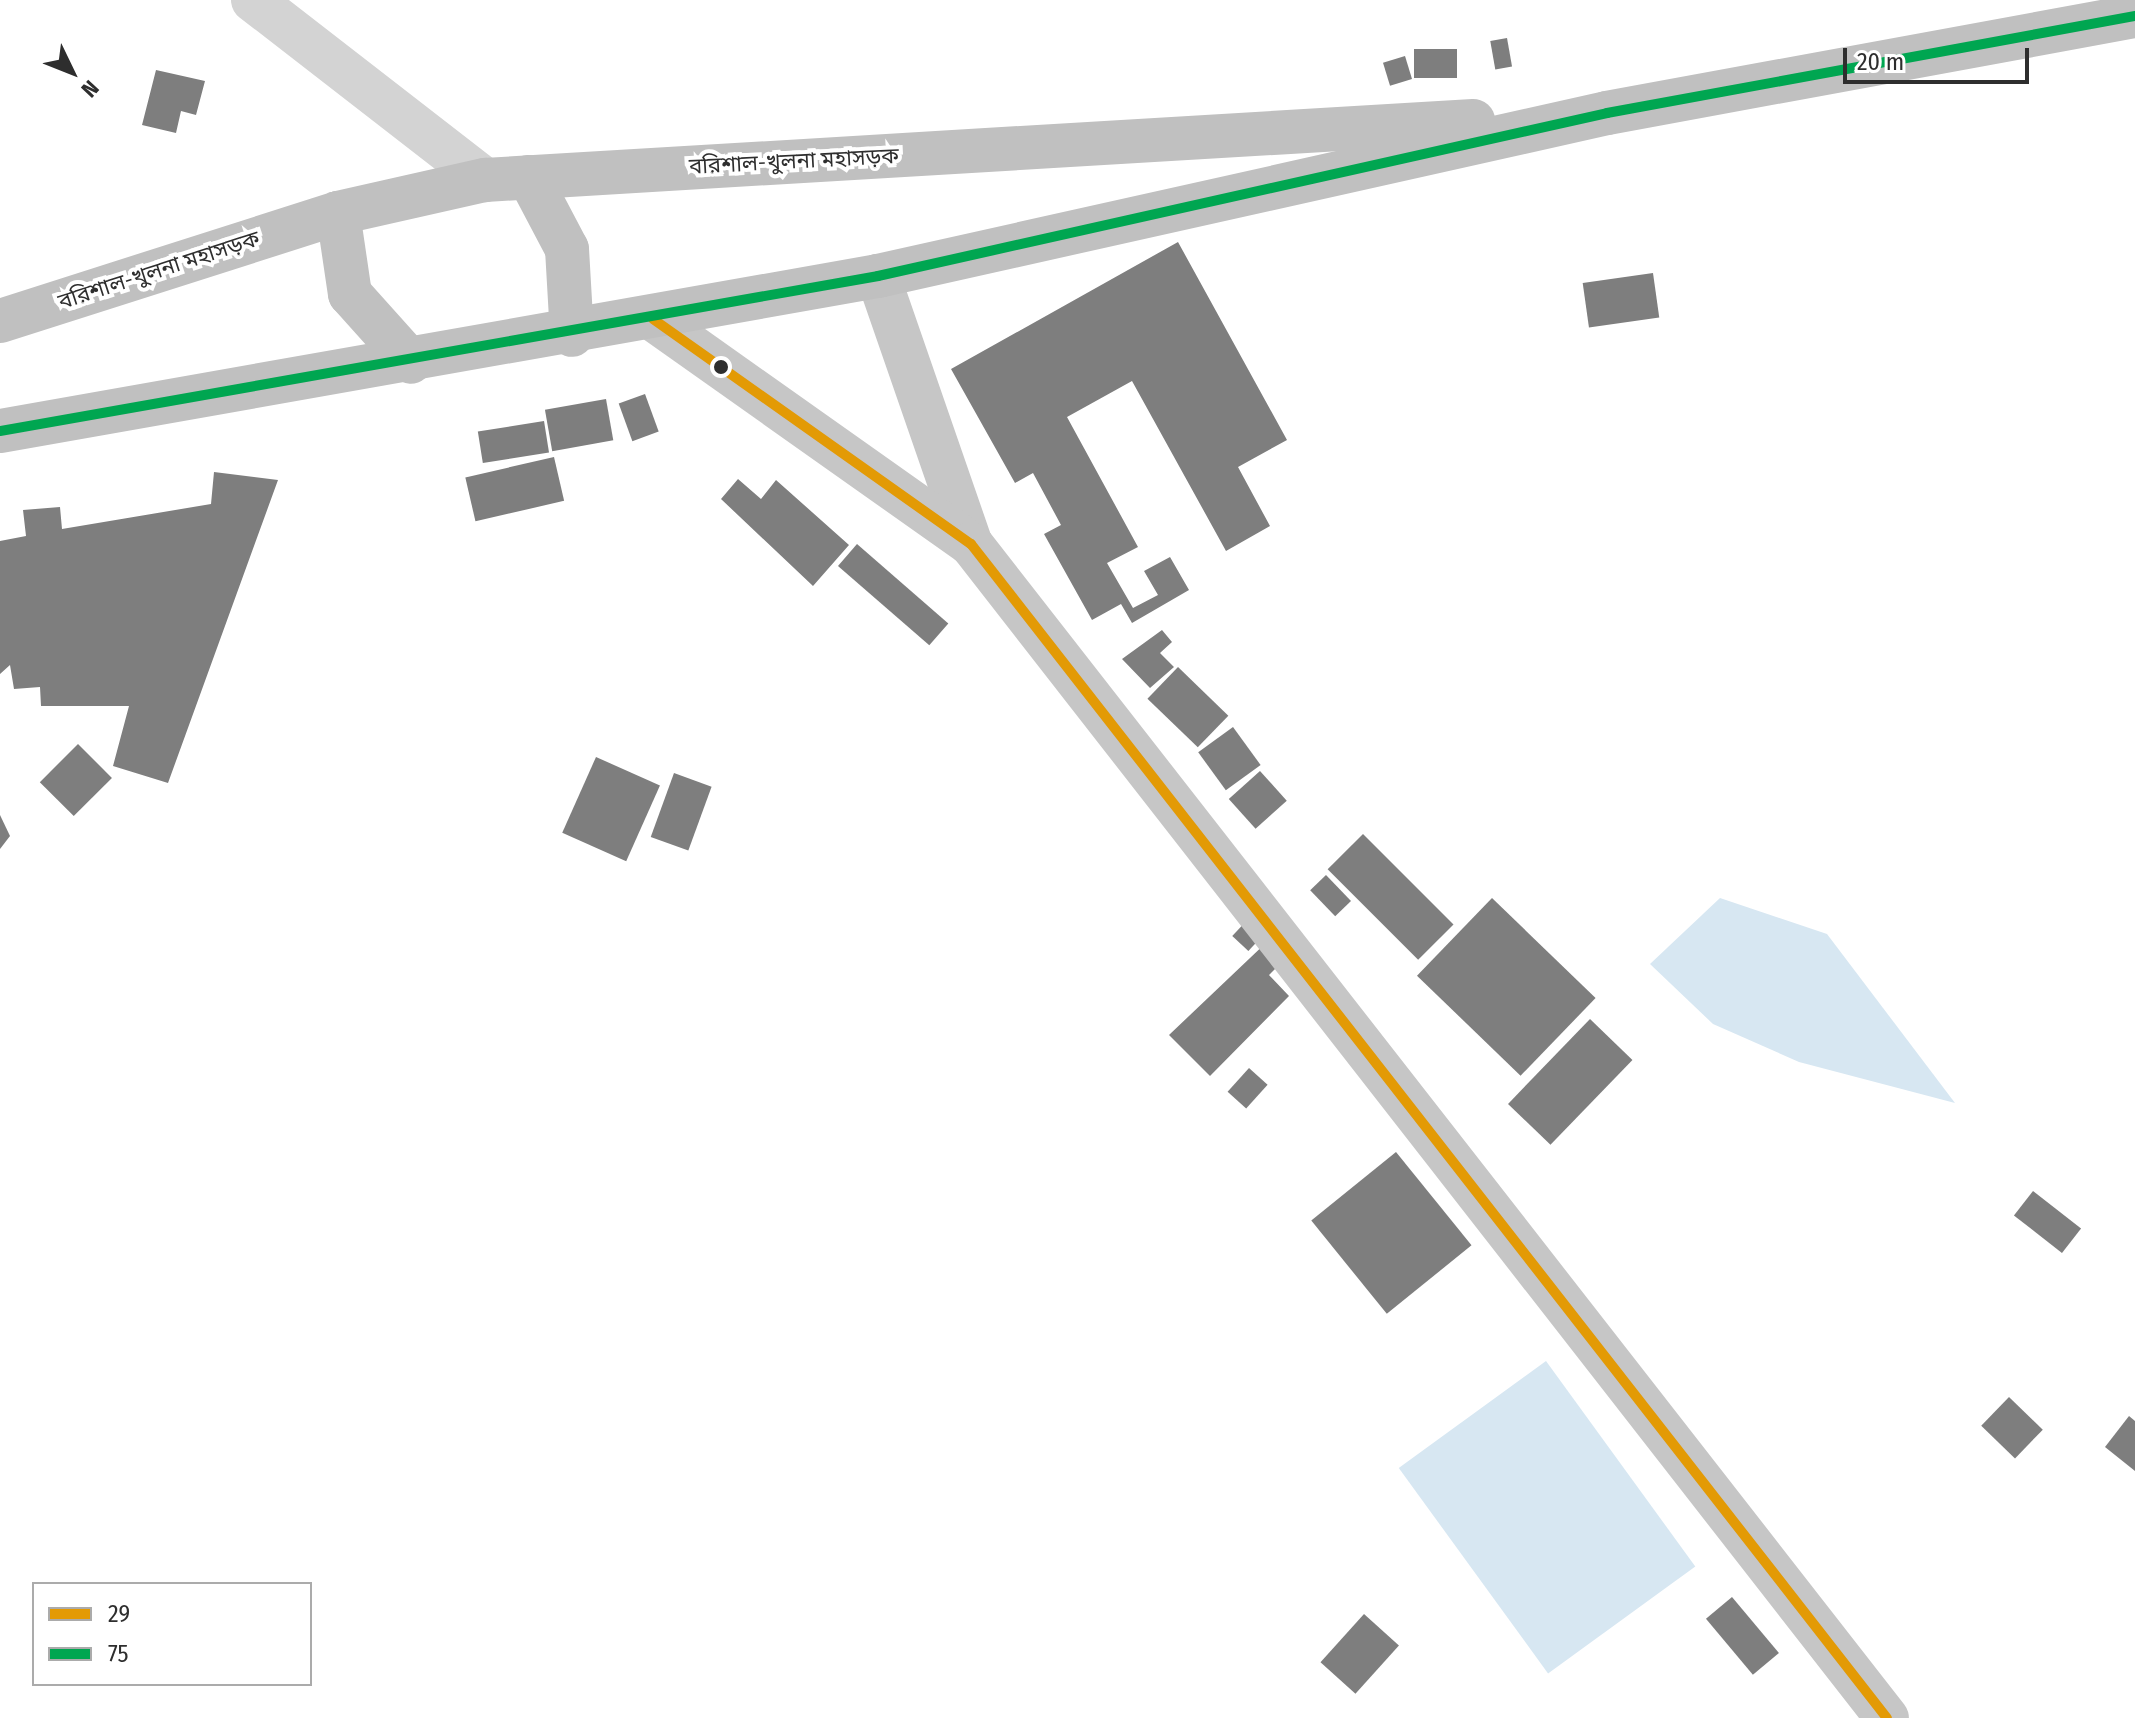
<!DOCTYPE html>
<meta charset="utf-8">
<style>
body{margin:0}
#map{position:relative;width:2135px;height:1718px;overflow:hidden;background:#fff;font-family:"Fira Sans Condensed","Noto Sans Bengali",sans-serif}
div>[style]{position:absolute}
.water>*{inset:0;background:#d7e7f2;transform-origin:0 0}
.building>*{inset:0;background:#7e7e7e;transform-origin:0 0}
.minor>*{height:44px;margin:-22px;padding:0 22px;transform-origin:22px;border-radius:22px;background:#d3d3d3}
.major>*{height:44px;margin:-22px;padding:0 22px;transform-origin:22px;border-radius:22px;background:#c6c6c6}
.highway>*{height:44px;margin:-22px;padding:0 22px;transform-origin:22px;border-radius:22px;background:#c0c0c0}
.bus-1>*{height:10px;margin:-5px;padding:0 5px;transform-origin:5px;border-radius:5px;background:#e39a05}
.bus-2>*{height:10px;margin:-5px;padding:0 5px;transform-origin:5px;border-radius:5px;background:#00a651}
.dots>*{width:22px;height:22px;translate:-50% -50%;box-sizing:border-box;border:4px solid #fff;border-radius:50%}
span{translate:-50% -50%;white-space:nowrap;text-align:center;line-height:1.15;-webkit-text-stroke:8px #fff;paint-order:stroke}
.street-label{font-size:22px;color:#2e2e2e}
.legend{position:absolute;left:32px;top:1582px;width:280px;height:104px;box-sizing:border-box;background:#fff;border:2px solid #ababab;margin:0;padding:10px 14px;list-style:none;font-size:24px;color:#2e2e2e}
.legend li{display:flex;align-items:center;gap:16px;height:40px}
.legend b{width:40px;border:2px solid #ababab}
.north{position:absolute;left:32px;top:32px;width:80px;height:80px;-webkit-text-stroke:6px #fff;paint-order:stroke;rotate:133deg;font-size:22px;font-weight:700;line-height:32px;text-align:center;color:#2e2e2e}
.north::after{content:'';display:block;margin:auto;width:28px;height:36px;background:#2e2e2e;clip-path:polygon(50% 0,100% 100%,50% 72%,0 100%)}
.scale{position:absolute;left:1843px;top:48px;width:186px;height:36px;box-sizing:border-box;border:4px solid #2e2e2e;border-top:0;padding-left:10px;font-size:24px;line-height:28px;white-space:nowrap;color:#2e2e2e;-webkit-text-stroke:6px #fff;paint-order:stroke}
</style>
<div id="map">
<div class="water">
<div style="clip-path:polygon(1720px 898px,1827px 934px,1955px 1103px,1799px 1062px,1713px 1024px,1650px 964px)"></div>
<div style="left:1546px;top:1361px;width:254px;height:182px;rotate:54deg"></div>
</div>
<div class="building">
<div style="left:1507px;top:38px;width:29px;height:17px;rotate:80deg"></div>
<div style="left:1457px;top:49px;width:29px;height:43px;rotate:90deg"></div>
<div style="left:1405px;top:56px;width:24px;height:23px;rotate:73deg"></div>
<div style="clip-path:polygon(156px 70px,205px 81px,196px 115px,181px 111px,176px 133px,142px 125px)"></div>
<div style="clip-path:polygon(1178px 242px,1287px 440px,1238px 467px,1270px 526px,1226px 551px,1132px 381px,1067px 417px,1138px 547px,1107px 563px,1133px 608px,1158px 595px,1144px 571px,1170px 557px,1189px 590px,1132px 623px,1121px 604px,1092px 620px,1044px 534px,1061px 525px,1033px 473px,1015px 483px,951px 369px)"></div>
<div style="left:1653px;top:273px;width:45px;height:71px;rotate:82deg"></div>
<div style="left:645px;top:394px;width:40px;height:28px;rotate:70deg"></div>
<div style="left:606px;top:399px;width:42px;height:62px;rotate:80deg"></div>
<div style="left:544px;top:421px;width:32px;height:67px;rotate:81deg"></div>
<div style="left:554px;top:457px;width:45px;height:91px;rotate:77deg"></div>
<div style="clip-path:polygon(214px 472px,278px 480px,168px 783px,113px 766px,129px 706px,41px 706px,40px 687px,14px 689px,10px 665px,0 674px,0 541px,26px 536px,23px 510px,60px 507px,62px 529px,211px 504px)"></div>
<div style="clip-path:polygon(738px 479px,761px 499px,776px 480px,849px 545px,813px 586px,721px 499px)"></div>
<div style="left:857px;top:544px;width:121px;height:29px;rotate:41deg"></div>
<div style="clip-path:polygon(1162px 630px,1172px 642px,1160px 653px,1174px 667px,1150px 688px,1122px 659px)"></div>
<div style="left:1178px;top:667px;width:70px;height:44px;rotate:44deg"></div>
<div style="left:1233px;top:727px;width:47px;height:43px;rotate:54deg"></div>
<div style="left:78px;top:744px;width:48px;height:54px;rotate:45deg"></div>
<div style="left:596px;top:757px;width:70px;height:83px;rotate:24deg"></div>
<div style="left:1260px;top:771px;width:40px;height:42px;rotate:48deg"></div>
<div style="left:674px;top:773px;width:40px;height:68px;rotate:20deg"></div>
<div style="clip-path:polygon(0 815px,10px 836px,0 849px)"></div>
<div style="left:1363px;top:834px;width:128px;height:50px;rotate:45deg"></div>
<div style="left:1326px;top:875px;width:36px;height:22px;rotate:46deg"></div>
<div style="left:1492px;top:898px;width:144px;height:108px;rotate:44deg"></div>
<div style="left:1250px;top:917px;width:22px;height:26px;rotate:43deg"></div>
<div style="clip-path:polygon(1270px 939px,1287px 957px,1269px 975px,1289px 996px,1210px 1076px,1169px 1035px)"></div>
<div style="left:1590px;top:1019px;width:59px;height:118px;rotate:44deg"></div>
<div style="left:1249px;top:1068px;width:25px;height:32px;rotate:42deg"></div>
<div style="left:1396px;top:1152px;width:120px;height:109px;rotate:51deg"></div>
<div style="left:2033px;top:1191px;width:61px;height:31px;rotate:38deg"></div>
<div style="left:2009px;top:1397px;width:47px;height:40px;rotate:44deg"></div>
<div style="clip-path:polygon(2129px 1416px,2135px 1421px,2135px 1471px,2105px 1447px)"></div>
<div style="left:1732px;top:1597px;width:73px;height:34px;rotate:50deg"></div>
<div style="left:1364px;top:1614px;width:47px;height:65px;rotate:42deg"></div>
</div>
<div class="minor">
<div style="left:253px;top:0;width:294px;rotate:37.8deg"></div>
</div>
<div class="major">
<div style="left:878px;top:276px;width:284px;rotate:70.9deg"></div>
<div style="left:653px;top:319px;width:390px;rotate:35.3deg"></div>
<div style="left:971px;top:544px;width:1489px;rotate:52.04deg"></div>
</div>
<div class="highway">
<div style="left:529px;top:177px;width:81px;rotate:62.2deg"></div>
<div style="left:567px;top:249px;width:86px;rotate:86.7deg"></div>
<div style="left:338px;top:213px;width:82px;rotate:81.6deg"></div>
<div style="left:350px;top:294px;width:91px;rotate:48.1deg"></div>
<div style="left:0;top:321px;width:355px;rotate:-17.7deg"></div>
<div style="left:338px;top:213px;width:151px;rotate:-12.7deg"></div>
<div style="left:485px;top:180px;width:990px;rotate:-3.42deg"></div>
<div style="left:0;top:431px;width:892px;rotate:-10.01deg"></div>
<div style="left:878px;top:276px;width:747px;rotate:-12.6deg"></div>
<div style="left:1607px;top:113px;width:537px;rotate:-10.41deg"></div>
</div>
<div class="bus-1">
<div style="left:653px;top:319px;width:390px;rotate:35.3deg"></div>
<div style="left:971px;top:544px;width:1489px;rotate:52.04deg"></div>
</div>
<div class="bus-2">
<div style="left:0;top:431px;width:892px;rotate:-10.01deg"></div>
<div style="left:878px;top:276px;width:747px;rotate:-12.6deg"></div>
<div style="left:1607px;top:113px;width:537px;rotate:-10.41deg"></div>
</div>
<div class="dots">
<div style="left:721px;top:367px;background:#2e2e2e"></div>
</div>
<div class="street-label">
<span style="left:794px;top:161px;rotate:-3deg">বরিশাল-খুলনা মহাসড়ক</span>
<span style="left:159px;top:270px;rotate:-18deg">বরিশাল-খুলনা মহাসড়ক</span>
</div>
<ul class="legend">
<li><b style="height:10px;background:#e39a05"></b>29</li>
<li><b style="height:10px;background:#00a651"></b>75</li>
</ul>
<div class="north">N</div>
<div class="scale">20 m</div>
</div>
